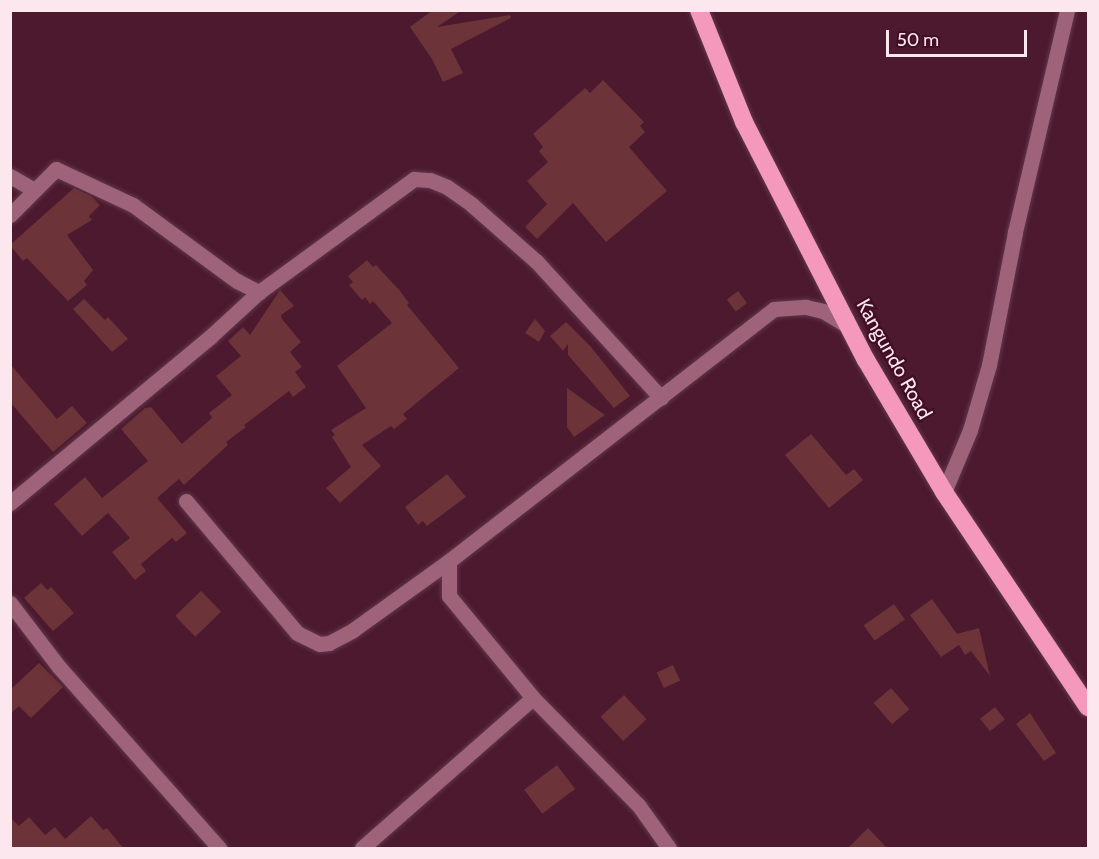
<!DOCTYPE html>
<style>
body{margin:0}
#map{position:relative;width:1099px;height:859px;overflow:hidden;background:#4c192f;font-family:Cabin,sans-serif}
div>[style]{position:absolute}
.building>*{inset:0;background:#6c3338;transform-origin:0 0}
.roads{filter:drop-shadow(0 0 2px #61374b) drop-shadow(0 0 2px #61374b)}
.minor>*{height:15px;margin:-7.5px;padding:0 7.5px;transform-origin:7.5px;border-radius:7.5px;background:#9f6379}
.highway>*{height:18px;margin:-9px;padding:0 9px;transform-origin:9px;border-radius:9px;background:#f599bc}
span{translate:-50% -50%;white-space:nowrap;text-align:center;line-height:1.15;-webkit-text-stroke:4.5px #410e26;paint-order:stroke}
.street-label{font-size:20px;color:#fce7ee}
.frame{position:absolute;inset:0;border:12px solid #fce7ee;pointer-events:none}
.scale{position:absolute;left:886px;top:30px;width:141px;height:27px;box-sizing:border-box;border:3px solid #fce7ee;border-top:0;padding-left:8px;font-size:18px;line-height:21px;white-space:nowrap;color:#fce7ee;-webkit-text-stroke:4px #410e26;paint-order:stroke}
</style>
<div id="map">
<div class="building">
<div style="clip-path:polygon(433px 10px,462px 10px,437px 27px,510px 15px,511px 18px,451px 49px,463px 73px,443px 82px,432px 59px,410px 27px)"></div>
<div style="clip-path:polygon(603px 80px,644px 122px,640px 126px,645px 132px,629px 147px,667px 191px,606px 242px,573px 203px,537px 239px,525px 227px,547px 204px,527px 181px,548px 162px,539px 151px,543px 147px,533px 134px,585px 88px,590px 93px)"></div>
<div style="clip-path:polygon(74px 188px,91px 196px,100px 205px,89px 216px,92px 220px,67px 235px,93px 270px,84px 281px,87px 285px,68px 301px,27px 258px,23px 261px,10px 245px)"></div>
<div style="clip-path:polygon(367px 260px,373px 267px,376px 265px,400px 291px,409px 303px,407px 305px,459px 368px,403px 414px,407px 419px,394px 429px,391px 426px,362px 445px,381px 466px,340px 503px,326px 488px,351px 467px,332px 437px,335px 435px,331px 430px,366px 408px,337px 366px,392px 323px,373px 301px,370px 304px,365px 297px,362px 300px,349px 285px,353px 282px,348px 276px)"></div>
<div style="clip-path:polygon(280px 290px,294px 306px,281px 315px,282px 319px,301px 342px,290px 352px,302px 367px,295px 372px,306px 387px,293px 397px,289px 391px,244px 425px,246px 427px,226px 442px,228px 445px,184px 485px,179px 479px,157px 498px,187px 533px,176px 542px,172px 538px,141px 564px,146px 571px,135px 580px,112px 552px,130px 538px,108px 513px,82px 536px,54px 504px,85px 477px,102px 498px,148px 461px,121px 429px,145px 408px,151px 407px,182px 444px,212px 418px,209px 413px,232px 395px,216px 376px,241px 356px,228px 341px,243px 327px,250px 335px)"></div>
<div style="left:738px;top:291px;width:15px;height:14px;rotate:53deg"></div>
<div style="clip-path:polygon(84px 299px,105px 320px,108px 317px,128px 339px,112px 352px,73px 309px)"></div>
<div style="clip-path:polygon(535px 319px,545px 331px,539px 342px,525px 333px)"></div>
<div style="clip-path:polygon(566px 322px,591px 347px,630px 396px,614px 408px,568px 355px,568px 344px,563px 351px,550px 336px)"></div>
<div style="clip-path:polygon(10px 364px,57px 419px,72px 406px,87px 423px,53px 452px,10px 402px)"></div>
<div style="clip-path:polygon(567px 388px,605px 415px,574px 437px,567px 427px)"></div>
<div style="clip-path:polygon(811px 434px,846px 475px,854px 469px,863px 480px,829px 508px,785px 455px)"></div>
<div style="clip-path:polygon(447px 474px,466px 497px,427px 526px,423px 521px,418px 525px,405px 507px)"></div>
<div style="clip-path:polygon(41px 583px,47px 590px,51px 587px,74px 613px,53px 631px,24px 598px)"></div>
<div style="left:201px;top:591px;width:29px;height:36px;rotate:46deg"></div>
<div style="clip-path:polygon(932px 599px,957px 634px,979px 628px,990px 676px,971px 651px,965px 655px,959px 645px,941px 657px,910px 615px)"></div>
<div style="left:894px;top:604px;width:19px;height:37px;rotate:55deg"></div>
<div style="clip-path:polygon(39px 663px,63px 687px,31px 718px,19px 706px,10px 714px,10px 690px)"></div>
<div style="left:673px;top:665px;width:17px;height:18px;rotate:65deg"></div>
<div style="left:891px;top:688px;width:28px;height:23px;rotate:49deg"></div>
<div style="left:624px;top:695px;width:33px;height:32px;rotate:47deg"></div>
<div style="left:995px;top:707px;width:16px;height:19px;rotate:52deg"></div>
<div style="clip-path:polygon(1030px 713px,1056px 753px,1044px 761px,1016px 724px)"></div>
<div style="left:557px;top:765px;width:30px;height:41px;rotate:53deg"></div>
<div style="clip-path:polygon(91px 816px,103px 830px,107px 828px,124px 849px,10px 849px,10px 817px,19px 826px,29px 817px,45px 835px,55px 827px,65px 839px)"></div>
<div style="clip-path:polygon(868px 828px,888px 849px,847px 849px)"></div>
</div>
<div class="roads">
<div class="minor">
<div style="left:10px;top:176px;width:28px;rotate:30deg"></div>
<div style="left:10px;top:215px;width:65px;rotate:-45deg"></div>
<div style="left:56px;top:169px;width:85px;rotate:25.1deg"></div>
<div style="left:133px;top:205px;width:129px;rotate:36.2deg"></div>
<div style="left:237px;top:281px;width:25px;rotate:27deg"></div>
<div style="left:944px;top:492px;width:67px;rotate:-67.2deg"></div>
<div style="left:970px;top:430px;width:68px;rotate:-73.7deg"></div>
<div style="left:989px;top:365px;width:136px;rotate:-78.9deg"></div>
<div style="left:1015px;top:232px;width:228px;rotate:-76.8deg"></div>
<div style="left:186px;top:501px;width:172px;rotate:49.9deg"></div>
<div style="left:297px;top:633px;width:25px;rotate:26deg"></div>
<div style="left:320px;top:644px;width:9px;rotate:-6deg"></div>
<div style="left:329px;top:643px;width:27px;rotate:-28deg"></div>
<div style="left:353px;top:630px;width:118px;rotate:-35.7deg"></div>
<div style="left:449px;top:561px;width:411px;rotate:-37.8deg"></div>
<div style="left:774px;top:309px;width:32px;rotate:-4deg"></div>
<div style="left:806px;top:307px;width:17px;rotate:13deg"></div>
<div style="left:823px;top:311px;width:31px;rotate:31deg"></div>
<div style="left:10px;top:503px;width:260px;rotate:-39.7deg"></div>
<div style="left:210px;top:337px;width:67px;rotate:-42.6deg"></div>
<div style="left:259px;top:292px;width:192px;rotate:-36.1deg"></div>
<div style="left:414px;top:179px;width:16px;rotate:4deg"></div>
<div style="left:430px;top:180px;width:18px;rotate:22deg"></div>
<div style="left:447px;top:187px;width:29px;rotate:35deg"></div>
<div style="left:471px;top:204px;width:88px;rotate:41.3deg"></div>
<div style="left:537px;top:262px;width:184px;rotate:47.6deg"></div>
<div style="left:449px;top:561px;width:35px;rotate:90deg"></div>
<div style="left:449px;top:596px;width:132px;rotate:50.5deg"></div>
<div style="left:533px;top:698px;width:151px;rotate:45.5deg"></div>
<div style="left:639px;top:806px;width:52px;rotate:54.5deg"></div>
<div style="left:10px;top:603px;width:81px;rotate:52.6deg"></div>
<div style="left:59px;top:667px;width:242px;rotate:48.5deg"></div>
<div style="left:362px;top:848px;width:227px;rotate:-41.3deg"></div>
</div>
<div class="highway">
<div style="left:699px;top:10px;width:121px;rotate:68.1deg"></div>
<div style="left:744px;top:122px;width:267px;rotate:62.9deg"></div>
<div style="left:866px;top:360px;width:153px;rotate:59.4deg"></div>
<div style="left:944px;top:492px;width:259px;rotate:56.2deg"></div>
</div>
</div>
<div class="street-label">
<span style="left:894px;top:359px;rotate:61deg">Kangundo Road</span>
</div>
<div class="frame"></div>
<div class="scale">50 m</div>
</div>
